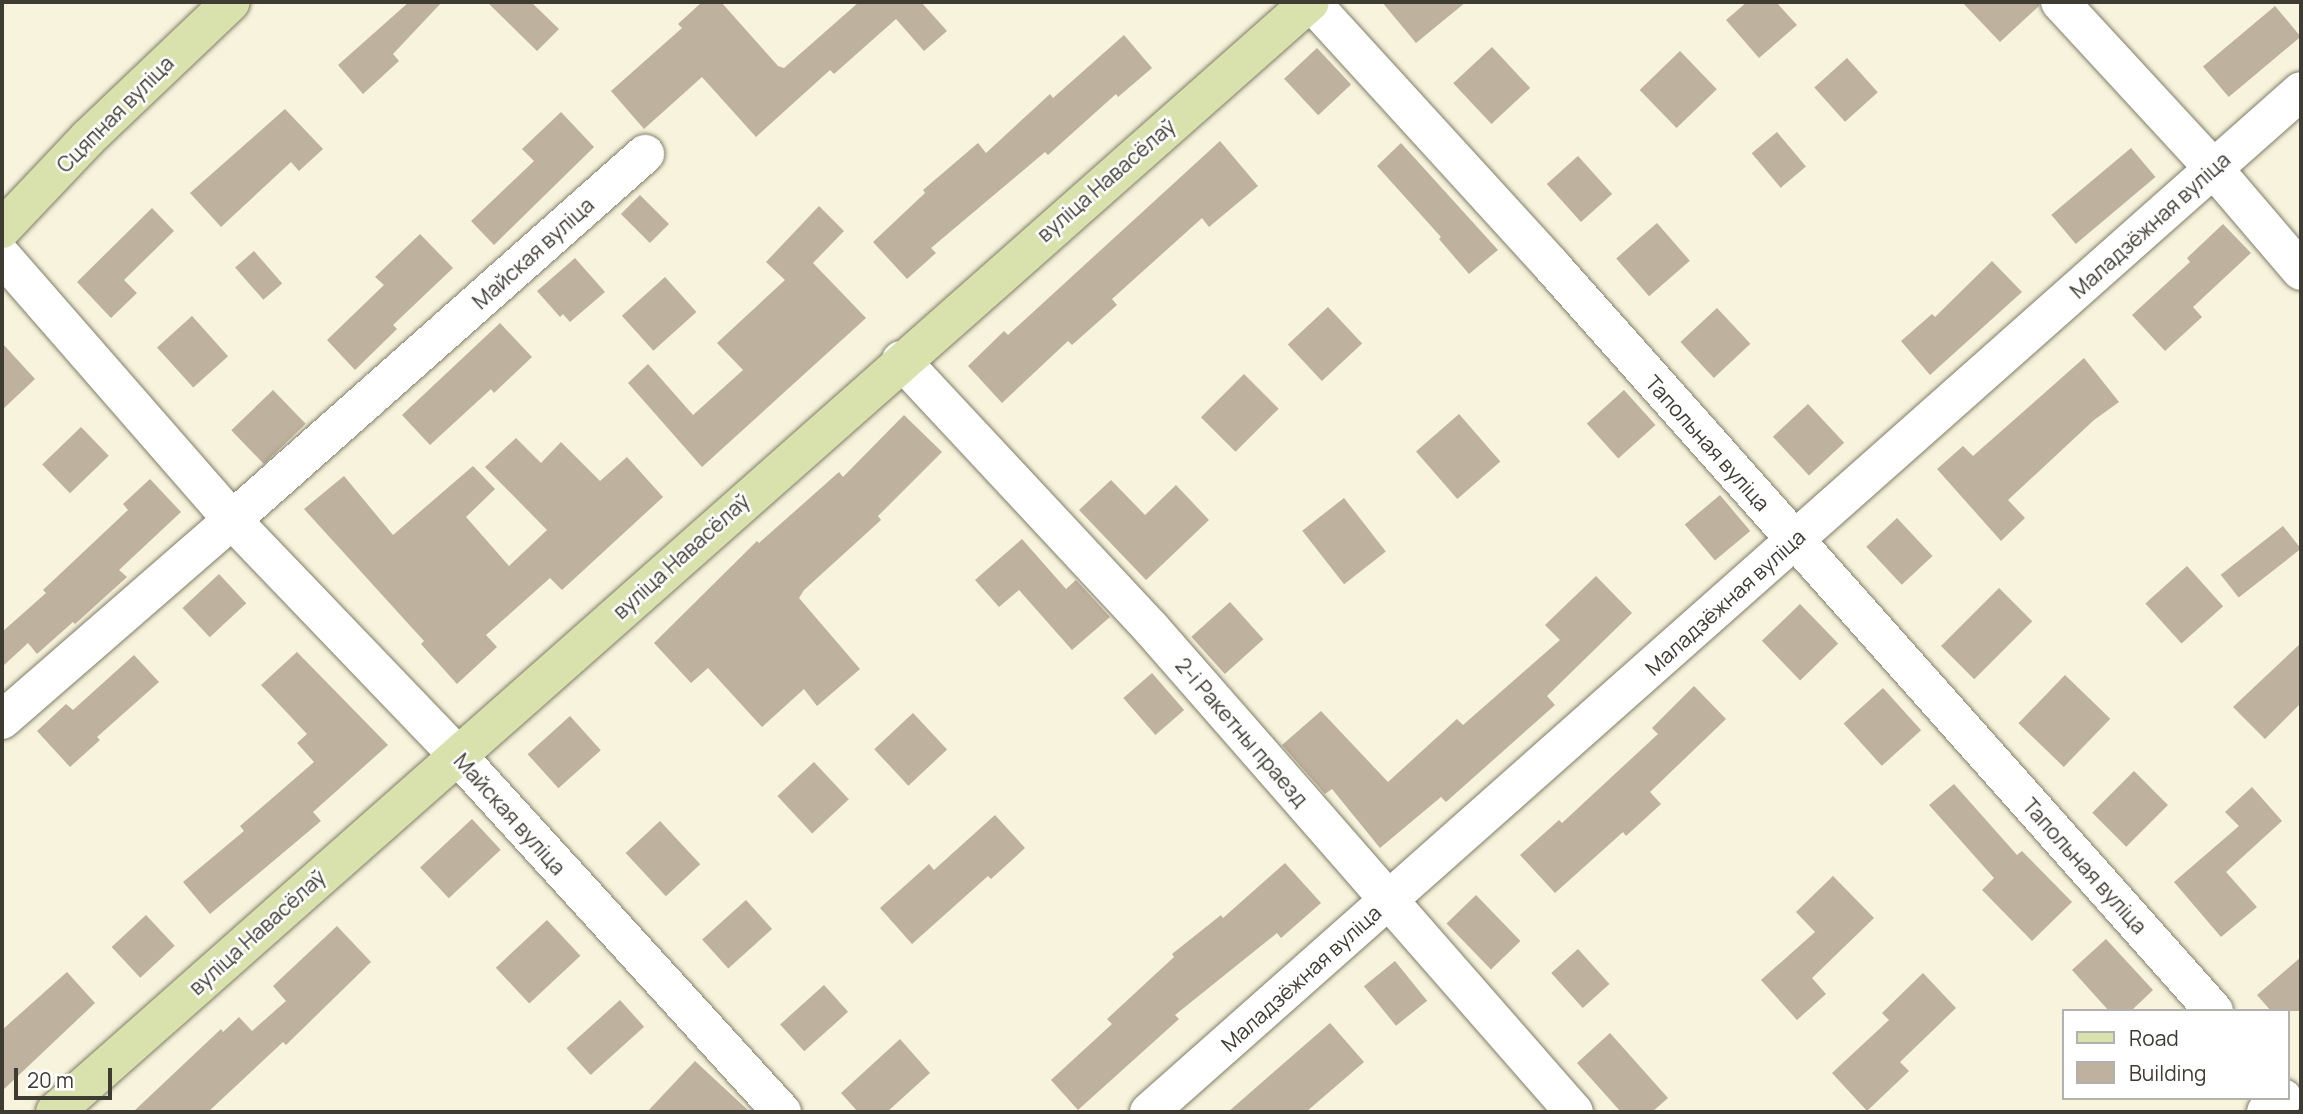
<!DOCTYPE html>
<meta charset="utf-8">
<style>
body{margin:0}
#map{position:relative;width:2303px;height:1114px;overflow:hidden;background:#f7f3dc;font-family:Manrope,sans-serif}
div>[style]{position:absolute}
.building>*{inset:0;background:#beb19e;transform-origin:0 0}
.roads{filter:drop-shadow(0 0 2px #807d68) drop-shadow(0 0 2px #807d68)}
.minor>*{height:38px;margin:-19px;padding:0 19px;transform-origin:19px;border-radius:19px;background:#fff}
.major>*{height:38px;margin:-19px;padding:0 19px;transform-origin:19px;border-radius:19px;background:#d9e2ac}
span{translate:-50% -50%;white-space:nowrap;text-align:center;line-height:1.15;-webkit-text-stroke:5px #fff;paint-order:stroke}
.street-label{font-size:21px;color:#3d3b32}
.frame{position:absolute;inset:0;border:4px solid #3d3b32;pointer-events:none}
.legend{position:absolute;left:2062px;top:1009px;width:228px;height:91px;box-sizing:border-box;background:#fff;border:2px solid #b1b1ad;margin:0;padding:9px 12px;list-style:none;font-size:21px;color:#3d3b32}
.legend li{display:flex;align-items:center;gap:14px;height:35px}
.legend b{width:35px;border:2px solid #b1b1ad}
.scale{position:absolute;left:14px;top:1068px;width:98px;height:32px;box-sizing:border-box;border:4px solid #3d3b32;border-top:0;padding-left:9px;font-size:21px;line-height:24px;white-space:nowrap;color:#3d3b32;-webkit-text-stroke:5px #fff;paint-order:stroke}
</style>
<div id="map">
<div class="building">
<div style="clip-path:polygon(409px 2px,442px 2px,393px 54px,399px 61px,363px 94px,338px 65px)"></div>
<div style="clip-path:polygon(487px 2px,531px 2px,559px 29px,537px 51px)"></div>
<div style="clip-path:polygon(702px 2px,721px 2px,778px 66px,784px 68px,859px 2px,921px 2px,947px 31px,924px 51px,896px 19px,834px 74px,830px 70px,756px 137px,702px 77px,644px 129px,611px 91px,682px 28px,678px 24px)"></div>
<div style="clip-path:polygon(1382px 2px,1466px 2px,1416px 43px)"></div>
<div style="clip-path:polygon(1747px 2px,1776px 2px,1797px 25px,1759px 58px,1726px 20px)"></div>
<div style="clip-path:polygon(1962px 2px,2039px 2px,2039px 6px,2000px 42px)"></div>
<div style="left:2275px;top:6px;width:40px;height:94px;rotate:50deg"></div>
<div style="clip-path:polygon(1124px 35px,1152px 68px,1118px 97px,1116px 94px,1048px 155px,1045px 152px,931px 248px,936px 253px,907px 279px,873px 242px,925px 193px,923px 190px,978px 143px,986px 153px,1050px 94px,1053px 98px)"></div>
<div style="left:1492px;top:47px;width:56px;height:53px;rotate:47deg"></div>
<div style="left:1317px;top:48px;width:50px;height:45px;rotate:47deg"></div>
<div style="left:1680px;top:51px;width:53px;height:56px;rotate:46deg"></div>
<div style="left:1847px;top:58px;width:46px;height:44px;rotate:48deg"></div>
<div style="clip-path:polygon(285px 109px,323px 149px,299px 171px,291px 162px,221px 227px,190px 193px)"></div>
<div style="clip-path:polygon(561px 112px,594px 147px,494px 245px,471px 221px,534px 161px,522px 149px)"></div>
<div style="left:1777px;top:132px;width:45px;height:33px;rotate:50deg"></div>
<div style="clip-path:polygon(1220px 141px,1258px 186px,1209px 227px,1202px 218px,1112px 299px,1117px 305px,1072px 345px,1068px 341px,1002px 403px,968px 366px,1004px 331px,1008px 335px)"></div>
<div style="clip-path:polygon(1401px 143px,1498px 250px,1469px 274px,1439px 239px,1441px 237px,1377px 166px)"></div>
<div style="left:2131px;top:148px;width:38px;height:104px;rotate:50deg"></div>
<div style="left:1578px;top:156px;width:51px;height:42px;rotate:48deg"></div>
<div style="left:640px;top:195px;width:41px;height:27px;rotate:45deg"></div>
<div style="clip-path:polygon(819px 206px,844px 231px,813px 263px,866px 318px,702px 467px,628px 383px,648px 364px,693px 415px,743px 370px,717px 343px,785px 280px,766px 262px)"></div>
<div style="clip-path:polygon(152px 208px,174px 231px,124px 280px,137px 293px,111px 318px,77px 282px)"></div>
<div style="left:1657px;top:223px;width:50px;height:54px;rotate:49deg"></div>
<div style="clip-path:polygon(2223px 224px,2251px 253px,2193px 307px,2202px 317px,2165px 351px,2132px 315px,2190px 262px,2187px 258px)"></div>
<div style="clip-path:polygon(420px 234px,453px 268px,393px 325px,397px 329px,355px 370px,327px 340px,384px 285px,375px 277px)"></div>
<div style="left:254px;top:251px;width:43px;height:25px;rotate:49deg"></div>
<div style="clip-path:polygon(575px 258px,605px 292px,570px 322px,563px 314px,560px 317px,537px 291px)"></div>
<div style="clip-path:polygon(1992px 261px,2022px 292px,1930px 375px,1901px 341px,1932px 314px,1935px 317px)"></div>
<div style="left:665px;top:277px;width:47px;height:58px;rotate:48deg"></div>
<div style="left:1328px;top:307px;width:50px;height:55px;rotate:47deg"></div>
<div style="left:1717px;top:308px;width:49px;height:50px;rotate:47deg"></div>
<div style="left:192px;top:316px;width:54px;height:47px;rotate:48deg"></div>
<div style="clip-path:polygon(500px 323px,532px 357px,494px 393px,491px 389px,430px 445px,402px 415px)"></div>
<div style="clip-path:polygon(2px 343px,35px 379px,2px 410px)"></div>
<div style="clip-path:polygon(2084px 358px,2119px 402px,2094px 420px,2008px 500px,2025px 518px,2001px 541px,1937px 469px,1963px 446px,1973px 456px)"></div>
<div style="left:1244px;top:374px;width:49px;height:61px;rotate:45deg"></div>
<div style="left:273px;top:390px;width:47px;height:58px;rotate:46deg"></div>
<div style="left:1624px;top:390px;width:47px;height:50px;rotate:48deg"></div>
<div style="left:1808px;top:404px;width:53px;height:48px;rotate:47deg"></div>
<div style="left:1459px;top:414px;width:63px;height:57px;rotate:49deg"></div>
<div style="clip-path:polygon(904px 415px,942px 452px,878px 516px,881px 520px,804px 590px,799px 598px,860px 669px,817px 706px,804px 689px,762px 727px,708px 668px,691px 683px,654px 643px,757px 541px,759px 543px,839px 472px,843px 477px)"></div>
<div style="left:81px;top:427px;width:40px;height:54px;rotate:46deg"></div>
<div style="clip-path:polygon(516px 438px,541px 463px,561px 442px,600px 481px,627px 457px,663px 497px,562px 590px,550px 578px,486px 635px,497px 647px,457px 684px,421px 644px,424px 641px,304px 509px,344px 476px,393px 535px,473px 466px,495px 489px,466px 517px,509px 566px,547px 530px,485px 467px)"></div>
<div style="clip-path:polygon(150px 479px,181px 512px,119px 570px,127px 577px,75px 624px,73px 622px,37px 654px,28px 643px,2px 667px,2px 632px,46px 593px,43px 590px,128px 510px,123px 504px)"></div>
<div style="clip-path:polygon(1111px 480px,1145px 515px,1176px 485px,1209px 520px,1146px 580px,1079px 510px)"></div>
<div style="left:1720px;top:495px;width:47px;height:46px;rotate:50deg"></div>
<div style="left:1344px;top:498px;width:68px;height:53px;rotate:52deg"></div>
<div style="left:1897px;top:518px;width:52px;height:42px;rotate:47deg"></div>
<div style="left:2283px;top:526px;width:29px;height:79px;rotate:52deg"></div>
<div style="clip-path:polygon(1022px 539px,1066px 589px,1076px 580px,1110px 617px,1072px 650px,1019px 590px,999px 607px,975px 580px)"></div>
<div style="left:2187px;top:566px;width:54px;height:56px;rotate:48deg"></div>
<div style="left:219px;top:574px;width:40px;height:50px;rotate:47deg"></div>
<div style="clip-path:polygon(1596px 576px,1632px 613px,1547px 696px,1555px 705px,1446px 802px,1441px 797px,1380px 848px,1332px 789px,1325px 794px,1282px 745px,1321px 711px,1388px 782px,1457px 719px,1463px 725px,1560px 640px,1545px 625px)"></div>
<div style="left:1999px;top:588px;width:47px;height:82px;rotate:45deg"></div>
<div style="left:1230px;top:602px;width:50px;height:52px;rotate:48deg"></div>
<div style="left:1800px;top:604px;width:55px;height:53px;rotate:46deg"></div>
<div style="clip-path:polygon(2301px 643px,2301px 703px,2265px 739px,2233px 707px)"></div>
<div style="clip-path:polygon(297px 652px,388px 745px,313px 812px,321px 821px,210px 914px,183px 882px,244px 831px,240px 826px,314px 762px,297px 743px,307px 734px,261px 685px)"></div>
<div style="clip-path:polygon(134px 655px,159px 682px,97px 737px,100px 740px,70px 767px,37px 731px,66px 704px,73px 710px)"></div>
<div style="left:1152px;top:673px;width:49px;height:38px;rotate:49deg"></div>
<div style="left:2065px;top:675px;width:63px;height:67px;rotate:44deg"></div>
<div style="clip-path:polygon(1694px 686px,1726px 719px,1650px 792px,1661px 804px,1626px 836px,1623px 832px,1555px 893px,1520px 855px,1559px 820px,1562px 823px,1658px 734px,1652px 728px)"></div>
<div style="left:1883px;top:688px;width:57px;height:53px;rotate:48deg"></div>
<div style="left:913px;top:713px;width:50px;height:53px;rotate:47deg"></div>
<div style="left:570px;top:716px;width:46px;height:57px;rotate:48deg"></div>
<div style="left:814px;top:762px;width:51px;height:50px;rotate:47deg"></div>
<div style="left:2134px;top:771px;width:48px;height:59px;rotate:45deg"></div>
<div style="clip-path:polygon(1954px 784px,2017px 855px,2022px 851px,2072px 902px,2032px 941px,1982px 890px,1994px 878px,1929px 805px)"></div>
<div style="clip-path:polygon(2252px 787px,2282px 821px,2226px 872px,2257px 907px,2221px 937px,2174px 882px,2239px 826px,2225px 812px)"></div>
<div style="clip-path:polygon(995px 815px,1025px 848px,991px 879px,988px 876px,912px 944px,880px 908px,929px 864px,934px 870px)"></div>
<div style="left:472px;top:819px;width:42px;height:71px;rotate:47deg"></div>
<div style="left:660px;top:821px;width:59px;height:47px;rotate:47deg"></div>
<div style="clip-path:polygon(1285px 863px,1321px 903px,1281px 938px,1277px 933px,1175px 1015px,1179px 1019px,1078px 1110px,1051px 1080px,1112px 1024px,1107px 1019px,1174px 957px,1172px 954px,1221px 915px,1223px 918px)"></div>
<div style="clip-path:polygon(1833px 876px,1874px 918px,1812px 978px,1826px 994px,1797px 1020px,1761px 980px,1815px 932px,1796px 912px)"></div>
<div style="left:1476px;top:895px;width:64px;height:41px;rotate:46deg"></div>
<div style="left:746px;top:900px;width:39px;height:59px;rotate:48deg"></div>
<div style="left:146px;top:915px;width:42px;height:47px;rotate:47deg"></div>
<div style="left:547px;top:920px;width:49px;height:70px;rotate:47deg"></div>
<div style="clip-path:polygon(337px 926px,371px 962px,286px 1045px,283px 1042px,208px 1112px,133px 1112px,221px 1029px,223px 1032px,239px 1017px,252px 1031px,286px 1001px,273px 986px)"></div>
<div style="clip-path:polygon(2106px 939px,2153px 990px,2131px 1011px,2109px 1011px,2072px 970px)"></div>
<div style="left:1578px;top:949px;width:47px;height:36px;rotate:48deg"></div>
<div style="clip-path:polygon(2301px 957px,2301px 1011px,2271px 1011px,2257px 995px)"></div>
<div style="left:1395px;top:961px;width:51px;height:40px;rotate:51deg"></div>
<div style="clip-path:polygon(67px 972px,95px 1003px,2px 1091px,2px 1030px)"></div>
<div style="clip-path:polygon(1923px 973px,1956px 1008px,1900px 1062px,1909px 1071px,1867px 1111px,1832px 1073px,1889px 1020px,1882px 1013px)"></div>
<div style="left:824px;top:985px;width:36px;height:59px;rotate:48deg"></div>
<div style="left:620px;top:1000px;width:36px;height:72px;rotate:48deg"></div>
<div style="clip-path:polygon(1330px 1023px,1364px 1062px,1306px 1112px,1228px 1112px)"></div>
<div style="clip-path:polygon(1610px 1033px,1668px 1098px,1652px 1112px,1621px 1112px,1577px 1063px)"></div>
<div style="clip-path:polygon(900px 1039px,930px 1073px,887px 1112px,858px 1112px,841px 1093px)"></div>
<div style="clip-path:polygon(695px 1061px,750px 1112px,647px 1112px)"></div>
</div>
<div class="roads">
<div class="minor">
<div style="left:1311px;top:2px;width:356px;rotate:47.6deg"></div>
<div style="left:1551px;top:265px;width:998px;rotate:48.37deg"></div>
<div style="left:2060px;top:2px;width:227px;rotate:47.3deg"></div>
<div style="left:2214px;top:169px;width:134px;rotate:49.5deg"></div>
<div style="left:2px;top:256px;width:350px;rotate:48.9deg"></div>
<div style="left:232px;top:520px;width:325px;rotate:46.2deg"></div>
<div style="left:457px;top:755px;width:483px;rotate:47.7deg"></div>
<div style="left:901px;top:360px;width:365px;rotate:47deg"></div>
<div style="left:1150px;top:627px;width:644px;rotate:48.84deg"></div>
<div style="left:2px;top:720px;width:305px;rotate:-41deg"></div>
<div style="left:232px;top:520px;width:552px;rotate:-41.55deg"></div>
<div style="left:1149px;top:1112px;width:1539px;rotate:-41.55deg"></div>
<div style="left:2266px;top:1112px;width:22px;rotate:-39deg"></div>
</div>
<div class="major">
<div style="left:2px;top:229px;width:125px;rotate:-46.6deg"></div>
<div style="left:88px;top:138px;width:197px;rotate:-43.6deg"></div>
<div style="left:55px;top:1112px;width:1675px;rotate:-41.49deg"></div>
</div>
</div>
<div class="street-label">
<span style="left:115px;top:114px;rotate:-45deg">Сцяпная вуліца</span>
<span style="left:1106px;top:180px;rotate:-41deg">вуліца Навасёлаў</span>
<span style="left:2150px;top:225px;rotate:-42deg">Маладзёжная вуліца</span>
<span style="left:533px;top:253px;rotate:-42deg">Майская вуліца</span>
<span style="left:1708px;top:443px;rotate:48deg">Тапольная вуліца</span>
<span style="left:681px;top:556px;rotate:-42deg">вуліца Навасёлаў</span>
<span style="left:1725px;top:602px;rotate:-42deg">Маладзёжная вуліца</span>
<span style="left:1242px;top:732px;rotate:49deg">2-і Ракетны праезд</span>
<span style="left:510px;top:814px;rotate:48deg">Майская вуліца</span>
<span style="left:2085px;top:866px;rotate:48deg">Тапольная вуліца</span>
<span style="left:257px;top:932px;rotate:-42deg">вуліца Навасёлаў</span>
<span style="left:1301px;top:978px;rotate:-42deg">Маладзёжная вуліца</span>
</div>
<div class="frame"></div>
<ul class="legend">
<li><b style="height:9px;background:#d9e2ac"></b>Road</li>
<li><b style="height:19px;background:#beb19e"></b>Building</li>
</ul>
<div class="scale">20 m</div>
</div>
